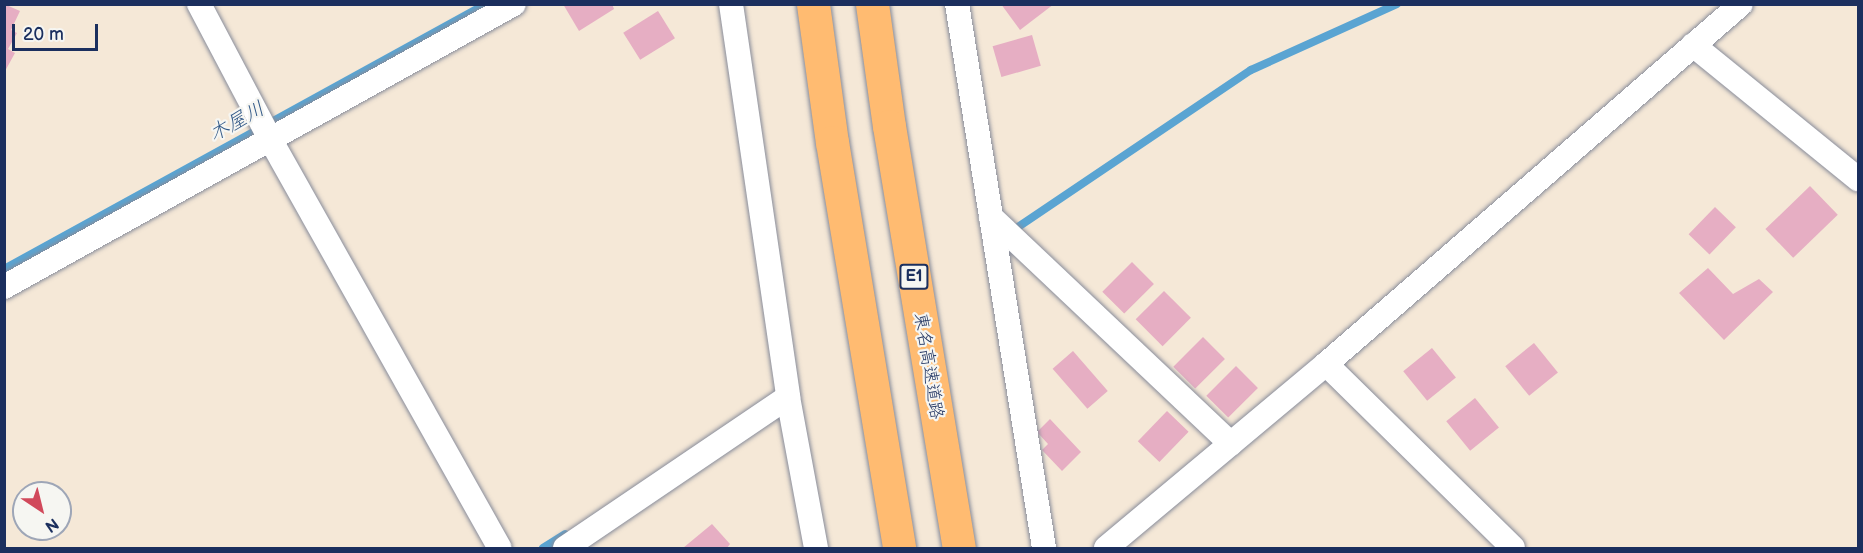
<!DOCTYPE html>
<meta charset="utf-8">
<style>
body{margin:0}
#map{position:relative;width:1863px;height:553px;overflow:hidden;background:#f5e8d7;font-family:"Balsamiq Sans","Klee One",sans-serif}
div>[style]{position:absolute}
.stream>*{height:8px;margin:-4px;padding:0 4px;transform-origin:4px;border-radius:4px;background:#5aa4d2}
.building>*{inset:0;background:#e6aec3;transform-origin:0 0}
.roads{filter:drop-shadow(0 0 2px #888c9a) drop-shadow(0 0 2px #888c9a)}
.street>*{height:24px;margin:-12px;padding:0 12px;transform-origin:12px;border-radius:12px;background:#fff}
.highway>*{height:33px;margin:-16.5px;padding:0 16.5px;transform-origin:16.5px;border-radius:16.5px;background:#ffbb71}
span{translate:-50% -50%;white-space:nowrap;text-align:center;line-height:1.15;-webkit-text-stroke:4.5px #f6f6f2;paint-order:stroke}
.shield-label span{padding:2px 4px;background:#f6f6f2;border:2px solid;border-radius:4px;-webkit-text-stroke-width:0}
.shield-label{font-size:16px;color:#1b2f5e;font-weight:700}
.street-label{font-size:18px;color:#1b2f5e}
.water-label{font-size:20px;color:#315887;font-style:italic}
.frame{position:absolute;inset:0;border:6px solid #1b2f5e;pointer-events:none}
.north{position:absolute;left:12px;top:481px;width:60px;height:60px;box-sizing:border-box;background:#f6f6f2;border:2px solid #9ea6b7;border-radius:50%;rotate:145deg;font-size:16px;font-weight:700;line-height:24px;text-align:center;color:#1b2f5e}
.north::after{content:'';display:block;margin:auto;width:21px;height:27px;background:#d1495b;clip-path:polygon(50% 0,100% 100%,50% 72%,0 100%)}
.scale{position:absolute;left:12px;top:24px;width:86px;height:27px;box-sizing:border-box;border:3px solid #1b2f5e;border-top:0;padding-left:8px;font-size:18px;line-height:21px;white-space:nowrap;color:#1b2f5e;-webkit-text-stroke:4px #f6f6f2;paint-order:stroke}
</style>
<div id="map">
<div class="stream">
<div style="left:1012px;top:231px;width:288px;rotate:-34deg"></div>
<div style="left:1251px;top:70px;width:160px;rotate:-24.3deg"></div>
<div style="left:4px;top:269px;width:550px;rotate:-28.8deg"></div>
<div style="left:543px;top:548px;width:26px;rotate:-32deg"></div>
</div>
<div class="building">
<div style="clip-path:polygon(4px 4px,20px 11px,11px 30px,17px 33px,8px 49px,15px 53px,4px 73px)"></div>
<div style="clip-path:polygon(563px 4px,612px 4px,614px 9px,579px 31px)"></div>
<div style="clip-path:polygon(1001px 4px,1054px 4px,1020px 30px)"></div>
<div style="left:658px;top:11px;width:32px;height:41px;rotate:58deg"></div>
<div style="left:1032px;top:35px;width:32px;height:41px;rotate:74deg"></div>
<div style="left:1810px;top:186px;width:40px;height:62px;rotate:46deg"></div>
<div style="left:1715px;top:207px;width:29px;height:38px;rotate:44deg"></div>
<div style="left:1132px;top:262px;width:31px;height:42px;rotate:45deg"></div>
<div style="clip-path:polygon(1708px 268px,1733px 294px,1759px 279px,1773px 292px,1724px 340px,1679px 293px)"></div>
<div style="left:1164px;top:291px;width:38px;height:40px;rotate:45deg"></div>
<div style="left:1203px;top:337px;width:31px;height:42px;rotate:45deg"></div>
<div style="left:1534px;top:343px;width:38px;height:37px;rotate:51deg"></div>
<div style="left:1432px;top:348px;width:38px;height:37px;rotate:51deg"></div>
<div style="left:1073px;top:351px;width:53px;height:27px;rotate:49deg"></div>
<div style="left:1236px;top:366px;width:31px;height:42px;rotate:45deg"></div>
<div style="left:1475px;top:398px;width:38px;height:37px;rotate:51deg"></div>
<div style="left:1167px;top:411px;width:30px;height:42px;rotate:44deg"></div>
<div style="clip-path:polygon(1050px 419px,1081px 452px,1062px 471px,1042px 450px,1048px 444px,1037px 432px)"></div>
<div style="clip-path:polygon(712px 524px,730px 544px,727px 548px,683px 548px)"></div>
</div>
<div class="roads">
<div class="street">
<div style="left:199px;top:4px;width:150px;rotate:62.2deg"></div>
<div style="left:269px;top:137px;width:471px;rotate:60.7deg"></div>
<div style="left:731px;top:4px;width:397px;rotate:81.7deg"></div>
<div style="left:788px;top:397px;width:154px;rotate:79.5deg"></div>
<div style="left:957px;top:4px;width:551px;rotate:80.91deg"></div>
<div style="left:1693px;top:45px;width:213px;rotate:39.1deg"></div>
<div style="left:991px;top:217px;width:330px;rotate:43.4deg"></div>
<div style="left:4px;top:287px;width:583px;rotate:-29.03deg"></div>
<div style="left:1326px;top:364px;width:262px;rotate:44.5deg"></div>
<div style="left:565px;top:548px;width:269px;rotate:-34.1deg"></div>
<div style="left:1106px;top:548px;width:287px;rotate:-39.9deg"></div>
<div style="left:1326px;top:364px;width:549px;rotate:-40.94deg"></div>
</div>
<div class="highway">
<div style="left:813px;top:4px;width:139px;rotate:82.2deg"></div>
<div style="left:832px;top:142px;width:411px;rotate:80.6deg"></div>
<div style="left:872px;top:4px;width:123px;rotate:82.1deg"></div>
<div style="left:889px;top:126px;width:428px;rotate:80.6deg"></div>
</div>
</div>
<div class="shield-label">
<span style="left:914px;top:277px">E1</span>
</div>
<div class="street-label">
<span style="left:928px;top:366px;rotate:81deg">東名高速道路</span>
</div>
<div class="water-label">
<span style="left:237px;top:122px;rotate:-29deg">木屋川</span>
</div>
<div class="frame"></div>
<div class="north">N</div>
<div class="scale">20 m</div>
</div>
